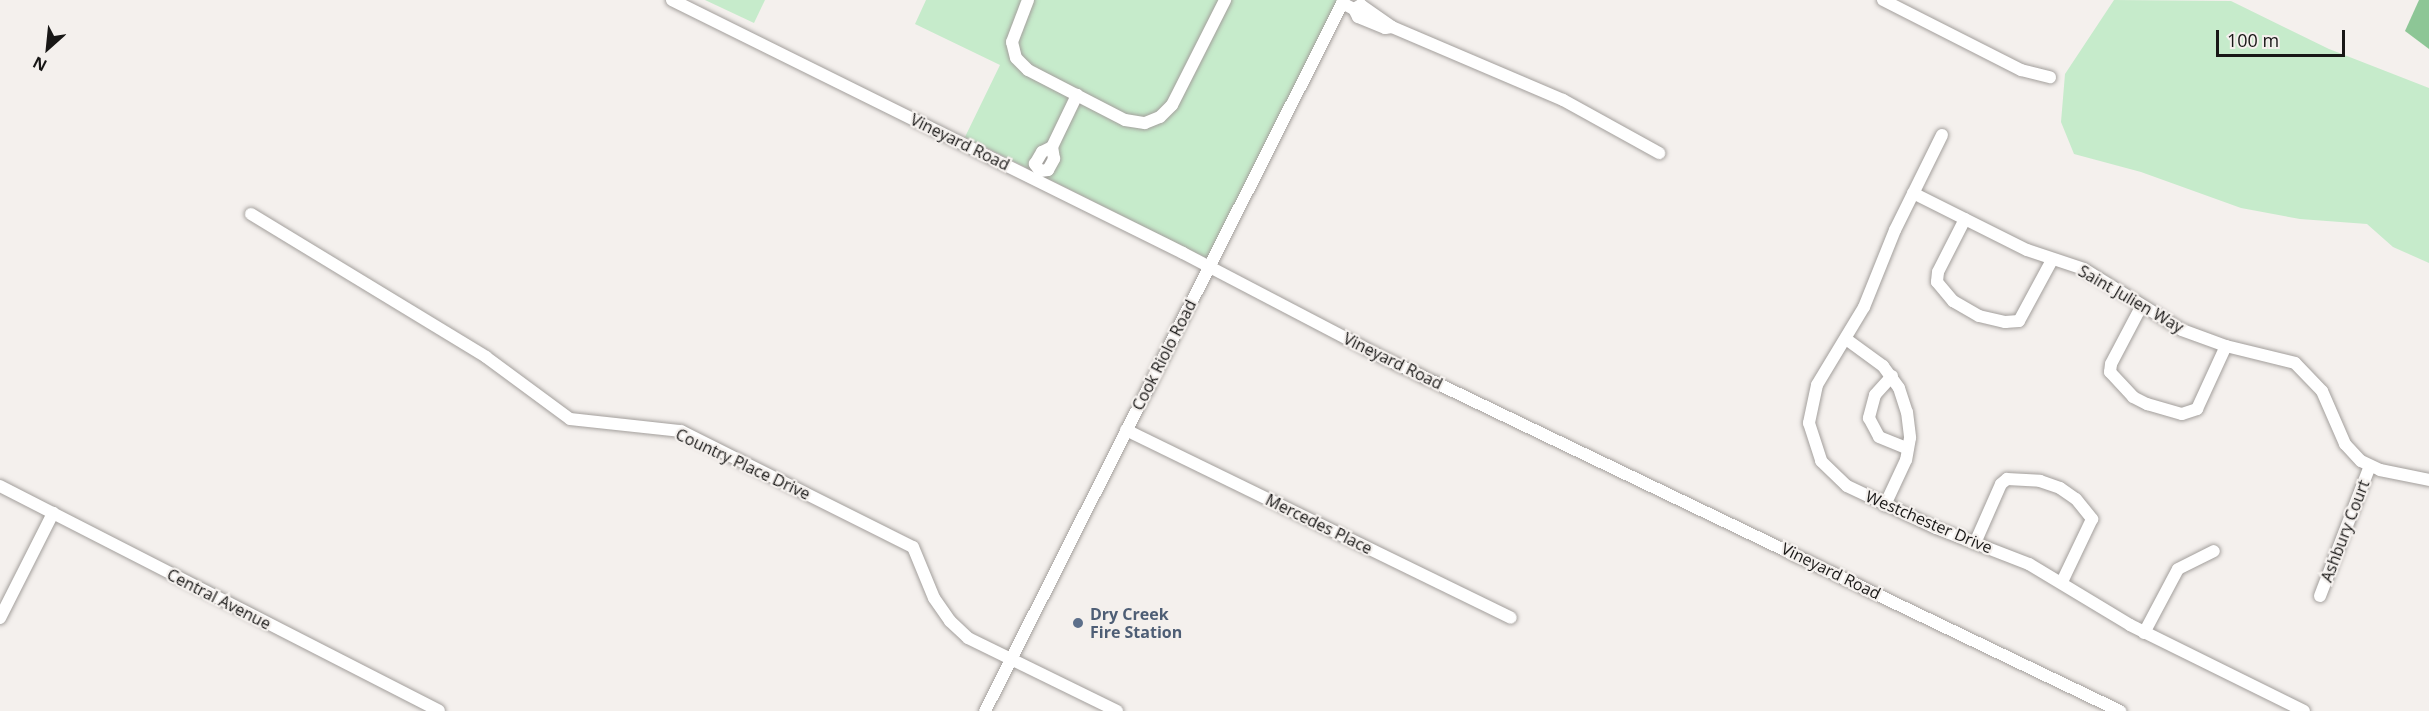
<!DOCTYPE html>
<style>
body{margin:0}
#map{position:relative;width:2429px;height:711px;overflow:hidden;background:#f4f0ed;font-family:"Open Sans",sans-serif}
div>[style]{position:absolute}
.green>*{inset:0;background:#c6ebcb}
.forest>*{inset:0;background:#8dc696}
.roads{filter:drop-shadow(0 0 2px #a39f9c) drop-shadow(0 0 2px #a39f9c)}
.minor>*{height:12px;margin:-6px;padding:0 6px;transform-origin:6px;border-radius:6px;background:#fff}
.dots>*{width:16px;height:16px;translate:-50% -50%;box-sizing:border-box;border:3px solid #f4f0ed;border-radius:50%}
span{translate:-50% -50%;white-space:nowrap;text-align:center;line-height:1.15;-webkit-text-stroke:4.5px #f4f0ed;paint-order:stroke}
.street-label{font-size:16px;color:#181716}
.service-label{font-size:16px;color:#4e5e75;font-weight:700}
.left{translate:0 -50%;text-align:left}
.north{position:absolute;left:18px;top:18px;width:60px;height:60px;-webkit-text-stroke:4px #f4f0ed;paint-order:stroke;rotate:207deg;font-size:16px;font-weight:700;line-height:24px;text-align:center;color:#181716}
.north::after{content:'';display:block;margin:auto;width:21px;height:27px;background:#181716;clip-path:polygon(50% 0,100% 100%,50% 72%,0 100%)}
.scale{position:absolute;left:2216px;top:30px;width:129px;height:27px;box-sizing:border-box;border:3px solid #181716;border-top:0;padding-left:8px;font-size:18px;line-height:21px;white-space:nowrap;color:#181716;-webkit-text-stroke:4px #f4f0ed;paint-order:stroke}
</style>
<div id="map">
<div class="green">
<div style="clip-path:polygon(705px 0,765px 0,754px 23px)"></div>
<div style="clip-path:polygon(926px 0,1343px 0,1212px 261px,965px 137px,1000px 65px,915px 24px)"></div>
<div style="clip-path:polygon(2114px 0,2231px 1px,2329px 49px,2429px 88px,2429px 263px,2393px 247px,2367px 224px,2300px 219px,2241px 208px,2141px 172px,2074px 154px,2061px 122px,2065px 74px)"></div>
</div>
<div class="forest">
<div style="clip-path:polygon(2419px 0,2429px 0,2429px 49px,2405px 31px)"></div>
</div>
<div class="roads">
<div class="minor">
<div style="left:672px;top:0;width:570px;rotate:26.34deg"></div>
<div style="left:1183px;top:253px;width:225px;rotate:27.6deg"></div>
<div style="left:1382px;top:357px;width:819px;rotate:25.63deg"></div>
<div style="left:1028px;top:0;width:45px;rotate:110.9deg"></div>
<div style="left:1012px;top:42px;width:16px;rotate:76deg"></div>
<div style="left:1016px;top:58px;width:17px;rotate:45deg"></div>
<div style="left:1028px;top:70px;width:109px;rotate:27.3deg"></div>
<div style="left:1125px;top:120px;width:20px;rotate:9deg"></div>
<div style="left:1145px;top:123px;width:16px;rotate:-22deg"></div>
<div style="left:1160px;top:117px;width:17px;rotate:-45deg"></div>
<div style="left:1172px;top:105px;width:118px;rotate:-63.2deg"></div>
<div style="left:1883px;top:0;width:155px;rotate:26.9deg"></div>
<div style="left:2021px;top:70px;width:30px;rotate:14deg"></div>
<div style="left:1342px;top:3px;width:13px;rotate:27deg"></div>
<div style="left:1354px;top:9px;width:9px;rotate:63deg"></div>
<div style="left:1358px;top:17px;width:29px;rotate:22deg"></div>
<div style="left:1385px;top:28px;width:7px;rotate:-8deg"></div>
<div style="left:1392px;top:27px;width:38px;rotate:-145deg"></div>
<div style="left:1361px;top:5px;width:8px;rotate:150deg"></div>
<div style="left:1392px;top:27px;width:186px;rotate:23.1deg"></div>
<div style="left:1563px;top:100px;width:110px;rotate:28.9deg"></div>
<div style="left:1942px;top:135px;width:106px;rotate:116.3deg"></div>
<div style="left:1895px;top:230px;width:83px;rotate:111.9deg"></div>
<div style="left:1864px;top:307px;width:91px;rotate:121.1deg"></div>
<div style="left:1817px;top:385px;width:39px;rotate:102deg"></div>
<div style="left:1809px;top:423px;width:40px;rotate:72deg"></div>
<div style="left:1821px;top:461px;width:36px;rotate:44deg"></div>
<div style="left:1847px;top:486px;width:98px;rotate:25.3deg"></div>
<div style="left:1936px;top:528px;width:100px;rotate:21.2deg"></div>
<div style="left:2029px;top:564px;width:118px;rotate:31.1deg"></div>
<div style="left:2130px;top:625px;width:194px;rotate:26.3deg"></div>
<div style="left:1040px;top:171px;width:8px;rotate:-7deg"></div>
<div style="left:1048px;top:170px;width:13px;rotate:-61deg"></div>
<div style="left:1054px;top:159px;width:12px;rotate:-99deg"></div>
<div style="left:1052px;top:147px;width:58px;rotate:-64.3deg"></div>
<div style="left:1040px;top:171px;width:9px;rotate:-126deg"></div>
<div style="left:1035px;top:164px;width:14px;rotate:-60deg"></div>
<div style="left:1042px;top:152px;width:11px;rotate:-27deg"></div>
<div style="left:1913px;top:193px;width:127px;rotate:26.6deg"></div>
<div style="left:2027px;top:250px;width:60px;rotate:18.4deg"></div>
<div style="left:2084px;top:269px;width:115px;rotate:31.9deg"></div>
<div style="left:2182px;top:330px;width:47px;rotate:20deg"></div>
<div style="left:2226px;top:346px;width:71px;rotate:13.8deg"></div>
<div style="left:2295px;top:363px;width:39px;rotate:46deg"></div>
<div style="left:2322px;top:391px;width:58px;rotate:66.5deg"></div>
<div style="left:2345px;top:444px;width:23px;rotate:47deg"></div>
<div style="left:2361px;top:461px;width:21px;rotate:25deg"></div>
<div style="left:2380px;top:470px;width:50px;rotate:11.5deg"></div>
<div style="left:251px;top:214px;width:275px;rotate:31.3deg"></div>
<div style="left:486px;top:357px;width:104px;rotate:36.4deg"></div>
<div style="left:570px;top:419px;width:112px;rotate:6.2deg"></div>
<div style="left:681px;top:431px;width:259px;rotate:26.6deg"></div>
<div style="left:913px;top:547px;width:55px;rotate:67.6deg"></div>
<div style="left:934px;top:598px;width:28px;rotate:55deg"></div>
<div style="left:950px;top:621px;width:25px;rotate:43deg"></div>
<div style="left:968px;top:638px;width:166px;rotate:26.1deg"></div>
<div style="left:1965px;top:219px;width:59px;rotate:117deg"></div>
<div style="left:1938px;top:272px;width:10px;rotate:96deg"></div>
<div style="left:1937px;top:282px;width:25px;rotate:50deg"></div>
<div style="left:1953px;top:301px;width:30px;rotate:30deg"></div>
<div style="left:1979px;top:316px;width:27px;rotate:13deg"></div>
<div style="left:2005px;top:322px;width:14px;rotate:-4deg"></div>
<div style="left:2019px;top:321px;width:69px;rotate:-61.6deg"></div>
<div style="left:2141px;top:307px;width:64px;rotate:117.8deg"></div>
<div style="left:2111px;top:364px;width:8px;rotate:97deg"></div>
<div style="left:2110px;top:372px;width:34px;rotate:47deg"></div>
<div style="left:2133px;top:397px;width:16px;rotate:27deg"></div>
<div style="left:2147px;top:404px;width:36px;rotate:16deg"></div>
<div style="left:2182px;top:414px;width:16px;rotate:-18deg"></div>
<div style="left:2197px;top:409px;width:69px;rotate:-65.3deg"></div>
<div style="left:1846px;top:339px;width:46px;rotate:36.1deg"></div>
<div style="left:1883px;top:366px;width:27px;rotate:54deg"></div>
<div style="left:1899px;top:388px;width:25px;rotate:72deg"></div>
<div style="left:1907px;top:412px;width:26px;rotate:83deg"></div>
<div style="left:1910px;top:438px;width:22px;rotate:100deg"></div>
<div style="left:1906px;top:460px;width:50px;rotate:115deg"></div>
<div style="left:1892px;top:376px;width:25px;rotate:132deg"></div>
<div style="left:1875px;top:395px;width:24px;rotate:105deg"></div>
<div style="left:1869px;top:418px;width:21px;rotate:62deg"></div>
<div style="left:1879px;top:437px;width:31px;rotate:22deg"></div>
<div style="left:1126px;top:430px;width:428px;rotate:26deg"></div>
<div style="left:0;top:486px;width:493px;rotate:27.1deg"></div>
<div style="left:1975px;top:543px;width:64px;rotate:-66.2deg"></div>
<div style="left:2001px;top:484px;width:8px;rotate:-40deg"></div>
<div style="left:2007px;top:479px;width:33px;rotate:3deg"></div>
<div style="left:2040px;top:481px;width:21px;rotate:19deg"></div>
<div style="left:2060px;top:488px;width:19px;rotate:35deg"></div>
<div style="left:2076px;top:499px;width:26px;rotate:51deg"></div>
<div style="left:2092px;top:519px;width:70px;rotate:115.5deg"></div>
<div style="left:2320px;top:596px;width:139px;rotate:-69deg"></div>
<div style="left:0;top:618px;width:118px;rotate:-63.2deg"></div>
<div style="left:2144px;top:633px;width:72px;rotate:-62deg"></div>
<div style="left:2178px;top:569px;width:40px;rotate:-26.6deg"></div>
<div style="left:985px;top:711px;width:796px;rotate:-63.21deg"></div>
</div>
</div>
<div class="dots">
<div style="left:1078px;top:623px;background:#5c6f8a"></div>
</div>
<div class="street-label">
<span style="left:960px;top:142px;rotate:26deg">Vineyard Road</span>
<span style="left:2131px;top:299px;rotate:30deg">Saint Julien Way</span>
<span style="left:1164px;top:355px;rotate:-63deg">Cook Riolo Road</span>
<span style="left:1393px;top:361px;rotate:26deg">Vineyard Road</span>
<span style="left:743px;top:464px;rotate:25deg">Country Place Drive</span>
<span style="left:1929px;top:522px;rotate:23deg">Westchester Drive</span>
<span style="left:1319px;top:524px;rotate:26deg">Mercedes Place</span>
<span style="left:2345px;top:531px;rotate:-69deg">Ashbury Court</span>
<span style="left:1831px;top:571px;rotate:26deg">Vineyard Road</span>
<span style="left:219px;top:599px;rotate:27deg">Central Avenue</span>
</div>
<div class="service-label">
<span class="left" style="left:1090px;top:623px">Dry Creek<br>Fire Station</span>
</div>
<div class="north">N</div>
<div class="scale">100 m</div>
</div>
